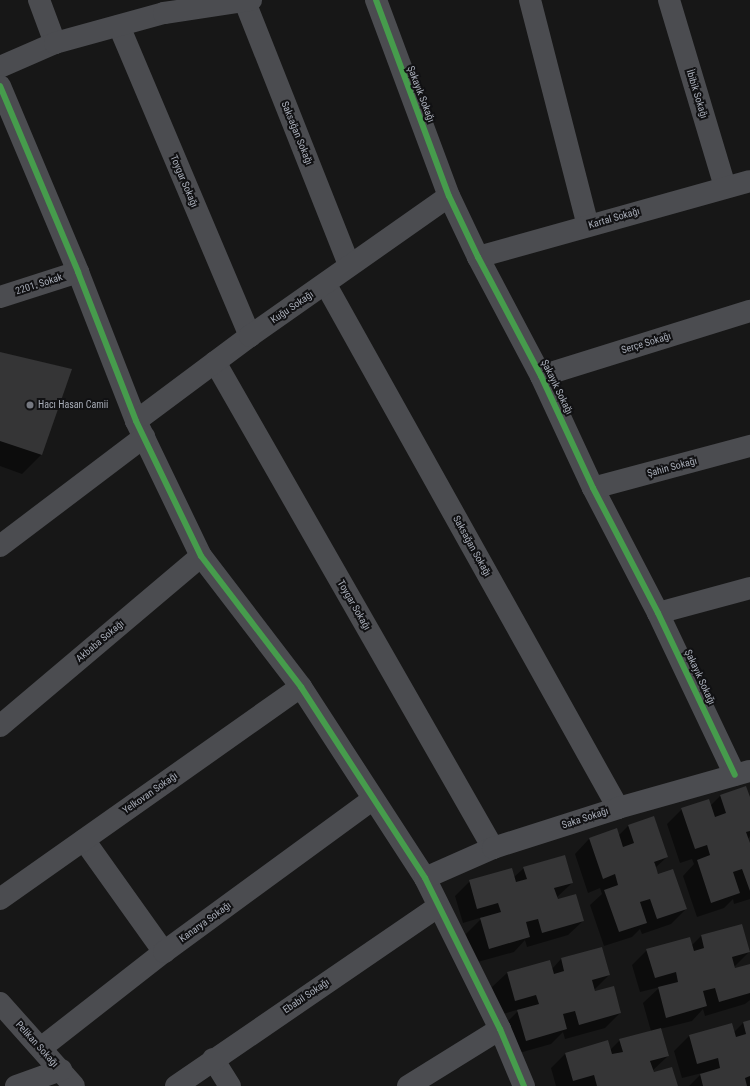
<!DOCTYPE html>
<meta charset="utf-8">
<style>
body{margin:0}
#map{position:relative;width:750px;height:1086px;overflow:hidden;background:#171717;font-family:"Roboto Condensed",sans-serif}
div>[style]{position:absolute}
.shadow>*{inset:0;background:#0007}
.building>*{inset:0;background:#353536}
.minor>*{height:22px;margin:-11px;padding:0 11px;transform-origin:11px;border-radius:11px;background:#4b4c50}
.cycleway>*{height:6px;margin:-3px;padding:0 3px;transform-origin:3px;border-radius:3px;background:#469c4c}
.dots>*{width:11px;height:11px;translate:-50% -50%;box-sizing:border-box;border:2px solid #111113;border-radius:50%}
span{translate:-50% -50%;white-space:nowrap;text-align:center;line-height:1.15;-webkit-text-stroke:4px #111113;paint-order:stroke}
.street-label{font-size:10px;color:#a8adb8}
.poi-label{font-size:10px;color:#a8adb8}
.left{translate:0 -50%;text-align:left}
</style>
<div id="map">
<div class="shadow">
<div style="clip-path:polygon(0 353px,71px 369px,41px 455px,22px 474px,0 466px)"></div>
<div style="clip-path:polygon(746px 787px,750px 800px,750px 836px,748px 839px,750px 846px,750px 899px,734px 904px,733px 899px,724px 908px,697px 917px,683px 876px,694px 864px,692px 859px,680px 863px,667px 824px,682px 809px,710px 806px,720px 796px)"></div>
<div style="clip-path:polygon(653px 817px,667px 857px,655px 868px,658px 875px,686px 909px,671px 924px,642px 934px,640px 929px,632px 937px,604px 946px,590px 905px,602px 894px,600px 888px,588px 893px,575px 854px,589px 839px,618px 836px,628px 826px)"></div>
<div style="clip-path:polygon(524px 868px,572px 883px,556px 898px,583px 921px,568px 935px,527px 947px,525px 940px,514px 952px,474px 963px,466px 934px,483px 917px,463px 923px,455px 896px,470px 881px,514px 877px)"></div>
<div style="clip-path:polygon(701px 936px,749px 952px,734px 967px,734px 970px,750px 965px,750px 1000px,745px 1004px,705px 1016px,703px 1009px,692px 1021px,660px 1029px,668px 1056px,652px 1071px,677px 1086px,556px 1086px,551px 1068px,566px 1053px,610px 1050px,620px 1040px,651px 1031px,643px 1003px,660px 987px,640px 992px,632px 965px,647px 950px,691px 946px)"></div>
<div style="clip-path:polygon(561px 959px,609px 975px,594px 990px,620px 1013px,605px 1028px,565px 1039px,563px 1032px,551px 1044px,512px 1055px,503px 1026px,520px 1009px,500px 1015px,492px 987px,507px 973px,549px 961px,552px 969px)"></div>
<div style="clip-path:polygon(750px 1021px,750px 1086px,689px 1086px,702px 1073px,682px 1078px,674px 1051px,689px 1036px,731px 1024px,733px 1033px,743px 1023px)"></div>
</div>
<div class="building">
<div style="clip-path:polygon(0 352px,72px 369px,42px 455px,0 441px)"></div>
<div style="clip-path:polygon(746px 786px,750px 797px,750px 831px,746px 832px,750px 843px,750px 891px,742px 869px,733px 872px,740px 893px,711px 903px,697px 860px,710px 855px,707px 845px,695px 849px,681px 808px,709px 799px,715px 817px,726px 813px,720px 795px)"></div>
<div style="clip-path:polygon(654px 816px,668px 857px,654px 862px,655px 864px,658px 874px,673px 869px,687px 909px,657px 919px,650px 899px,640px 902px,647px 923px,619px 932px,604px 890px,618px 885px,615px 874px,603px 879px,589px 838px,617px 828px,623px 847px,634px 843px,628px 825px)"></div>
<div style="clip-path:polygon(565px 855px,573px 883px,554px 888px,558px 899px,576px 894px,584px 921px,542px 933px,538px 919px,526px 922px,530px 937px,489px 949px,480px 918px,501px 912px,498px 903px,477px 909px,469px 880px,512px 868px,516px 882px,527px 879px,523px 867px)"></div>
<div style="clip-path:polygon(742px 924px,750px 952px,732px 957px,735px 968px,750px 964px,750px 993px,719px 1002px,715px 988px,703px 991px,707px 1006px,666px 1018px,658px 987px,678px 982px,676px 972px,655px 978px,646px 949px,690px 937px,694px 951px,704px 948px,701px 935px)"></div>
<div style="clip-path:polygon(602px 947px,610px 975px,592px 980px,595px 991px,614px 986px,621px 1013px,579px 1025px,575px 1011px,563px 1014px,567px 1029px,526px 1041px,517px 1010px,539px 1004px,536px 995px,515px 1001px,507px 972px,550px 960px,554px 974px,564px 971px,561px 958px)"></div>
<div style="clip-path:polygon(750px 1020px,750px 1076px,745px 1078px,747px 1086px,703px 1086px,700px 1074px,720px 1068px,718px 1058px,697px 1064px,689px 1035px,732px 1023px,736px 1037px,746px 1034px,743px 1022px)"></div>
<div style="clip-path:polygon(661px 1028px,669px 1056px,650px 1061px,654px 1072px,672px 1067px,678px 1086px,597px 1086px,594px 1075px,573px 1081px,565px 1053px,608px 1040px,612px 1054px,623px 1052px,619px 1039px)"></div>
</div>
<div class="minor">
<div style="left:39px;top:0;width:46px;rotate:69.6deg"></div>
<div style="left:376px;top:0;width:209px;rotate:69.6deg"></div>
<div style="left:449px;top:196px;width:68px;rotate:64.6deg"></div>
<div style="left:478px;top:257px;width:135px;rotate:62.1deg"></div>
<div style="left:541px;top:376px;width:123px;rotate:65.1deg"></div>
<div style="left:593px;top:488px;width:141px;rotate:62.5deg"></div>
<div style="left:658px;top:613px;width:179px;rotate:64.6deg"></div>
<div style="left:530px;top:0;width:233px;rotate:75.6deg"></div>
<div style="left:669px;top:0;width:195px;rotate:73.3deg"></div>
<div style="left:245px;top:2px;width:283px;rotate:68.4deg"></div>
<div style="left:119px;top:26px;width:337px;rotate:67.1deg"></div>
<div style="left:0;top:67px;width:60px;rotate:-23.6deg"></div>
<div style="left:55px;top:43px;width:113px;rotate:-15.4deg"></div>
<div style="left:164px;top:13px;width:88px;rotate:-8.5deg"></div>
<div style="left:0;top:86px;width:202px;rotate:67.2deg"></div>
<div style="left:78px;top:272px;width:160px;rotate:68.7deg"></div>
<div style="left:136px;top:421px;width:150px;rotate:64.3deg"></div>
<div style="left:201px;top:556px;width:165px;rotate:52.6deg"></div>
<div style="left:301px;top:687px;width:228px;rotate:57deg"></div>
<div style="left:425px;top:878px;width:169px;rotate:63.6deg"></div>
<div style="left:500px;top:1029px;width:62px;rotate:67.2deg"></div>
<div style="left:478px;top:257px;width:282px;rotate:-15.6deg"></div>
<div style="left:326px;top:285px;width:599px;rotate:60.82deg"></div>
<div style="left:0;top:297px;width:82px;rotate:-17.8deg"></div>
<div style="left:215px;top:362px;width:560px;rotate:60.23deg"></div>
<div style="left:541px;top:376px;width:219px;rotate:-17.3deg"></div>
<div style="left:136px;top:421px;width:142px;rotate:-36.7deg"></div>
<div style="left:250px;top:336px;width:243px;rotate:-35.1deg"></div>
<div style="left:593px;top:488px;width:163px;rotate:-15deg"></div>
<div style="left:0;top:546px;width:181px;rotate:-37.1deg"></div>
<div style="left:658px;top:613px;width:95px;rotate:-15.2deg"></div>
<div style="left:0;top:726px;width:263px;rotate:-40.2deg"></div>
<div style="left:84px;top:840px;width:138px;rotate:54.5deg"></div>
<div style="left:425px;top:878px;width:74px;rotate:-23.8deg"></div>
<div style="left:493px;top:848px;width:131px;rotate:-17.7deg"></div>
<div style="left:618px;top:808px;width:137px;rotate:-15.7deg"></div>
<div style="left:0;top:899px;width:368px;rotate:-35.2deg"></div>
<div style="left:0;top:1003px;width:111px;rotate:48.3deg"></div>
<div style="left:41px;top:1048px;width:156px;rotate:-38deg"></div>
<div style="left:164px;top:952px;width:259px;rotate:-36.2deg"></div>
<div style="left:213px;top:1059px;width:32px;rotate:58deg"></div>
<div style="left:16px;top:1086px;width:48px;rotate:-19.6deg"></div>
<div style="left:176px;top:1086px;width:316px;rotate:-34.4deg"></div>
<div style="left:408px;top:1086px;width:108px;rotate:-31.8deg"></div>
</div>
<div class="cycleway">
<div style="left:376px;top:0;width:209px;rotate:69.6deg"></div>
<div style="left:449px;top:196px;width:68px;rotate:64.6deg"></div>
<div style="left:478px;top:257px;width:135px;rotate:62.1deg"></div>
<div style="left:541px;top:376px;width:123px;rotate:65.1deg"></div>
<div style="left:593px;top:488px;width:141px;rotate:62.5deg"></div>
<div style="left:658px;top:613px;width:179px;rotate:64.6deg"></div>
<div style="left:0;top:86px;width:202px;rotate:67.2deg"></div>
<div style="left:78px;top:272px;width:160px;rotate:68.7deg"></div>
<div style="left:136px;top:421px;width:150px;rotate:64.3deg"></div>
<div style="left:201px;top:556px;width:165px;rotate:52.6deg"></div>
<div style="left:301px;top:687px;width:228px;rotate:57deg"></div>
<div style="left:425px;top:878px;width:169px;rotate:63.6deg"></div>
<div style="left:500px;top:1029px;width:62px;rotate:67.2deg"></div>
</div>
<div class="dots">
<div style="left:30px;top:405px;background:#757880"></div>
</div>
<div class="street-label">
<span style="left:421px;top:94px;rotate:69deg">Şakayık Sokağı</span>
<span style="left:697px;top:94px;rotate:73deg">İbibik Sokağı</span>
<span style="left:297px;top:133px;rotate:68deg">Saksağan Sokağı</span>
<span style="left:184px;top:181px;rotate:67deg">Toygar Sokağı</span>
<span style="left:614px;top:218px;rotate:-16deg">Kartal Sokağı</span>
<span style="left:39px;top:284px;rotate:-18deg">2201. Sokak</span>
<span style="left:292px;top:307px;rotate:-34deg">Kuğu Sokağı</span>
<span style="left:646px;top:343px;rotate:-17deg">Serçe Sokağı</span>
<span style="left:557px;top:387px;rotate:64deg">Şakayık Sokağı</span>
<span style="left:672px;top:467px;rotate:-15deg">Şahin Sokağı</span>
<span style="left:472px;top:546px;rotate:61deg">Saksağan Sokağı</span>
<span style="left:354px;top:605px;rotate:60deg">Toygar Sokağı</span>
<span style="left:100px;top:641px;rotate:-40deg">Akbaba Sokağı</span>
<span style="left:700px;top:677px;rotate:65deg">Şakayık Sokağı</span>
<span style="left:150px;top:793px;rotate:-35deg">Yelkovan Sokağı</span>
<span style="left:585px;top:818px;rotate:-18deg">Saka Sokağı</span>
<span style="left:205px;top:922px;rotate:-36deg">Kanarya Sokağı</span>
<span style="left:306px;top:996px;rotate:-34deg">Ebabil Sokağı</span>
<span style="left:37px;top:1044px;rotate:48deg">Pelikan Sokağı</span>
</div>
<div class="poi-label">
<span class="left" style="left:38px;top:405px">Hacı Hasan Camii</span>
</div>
</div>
